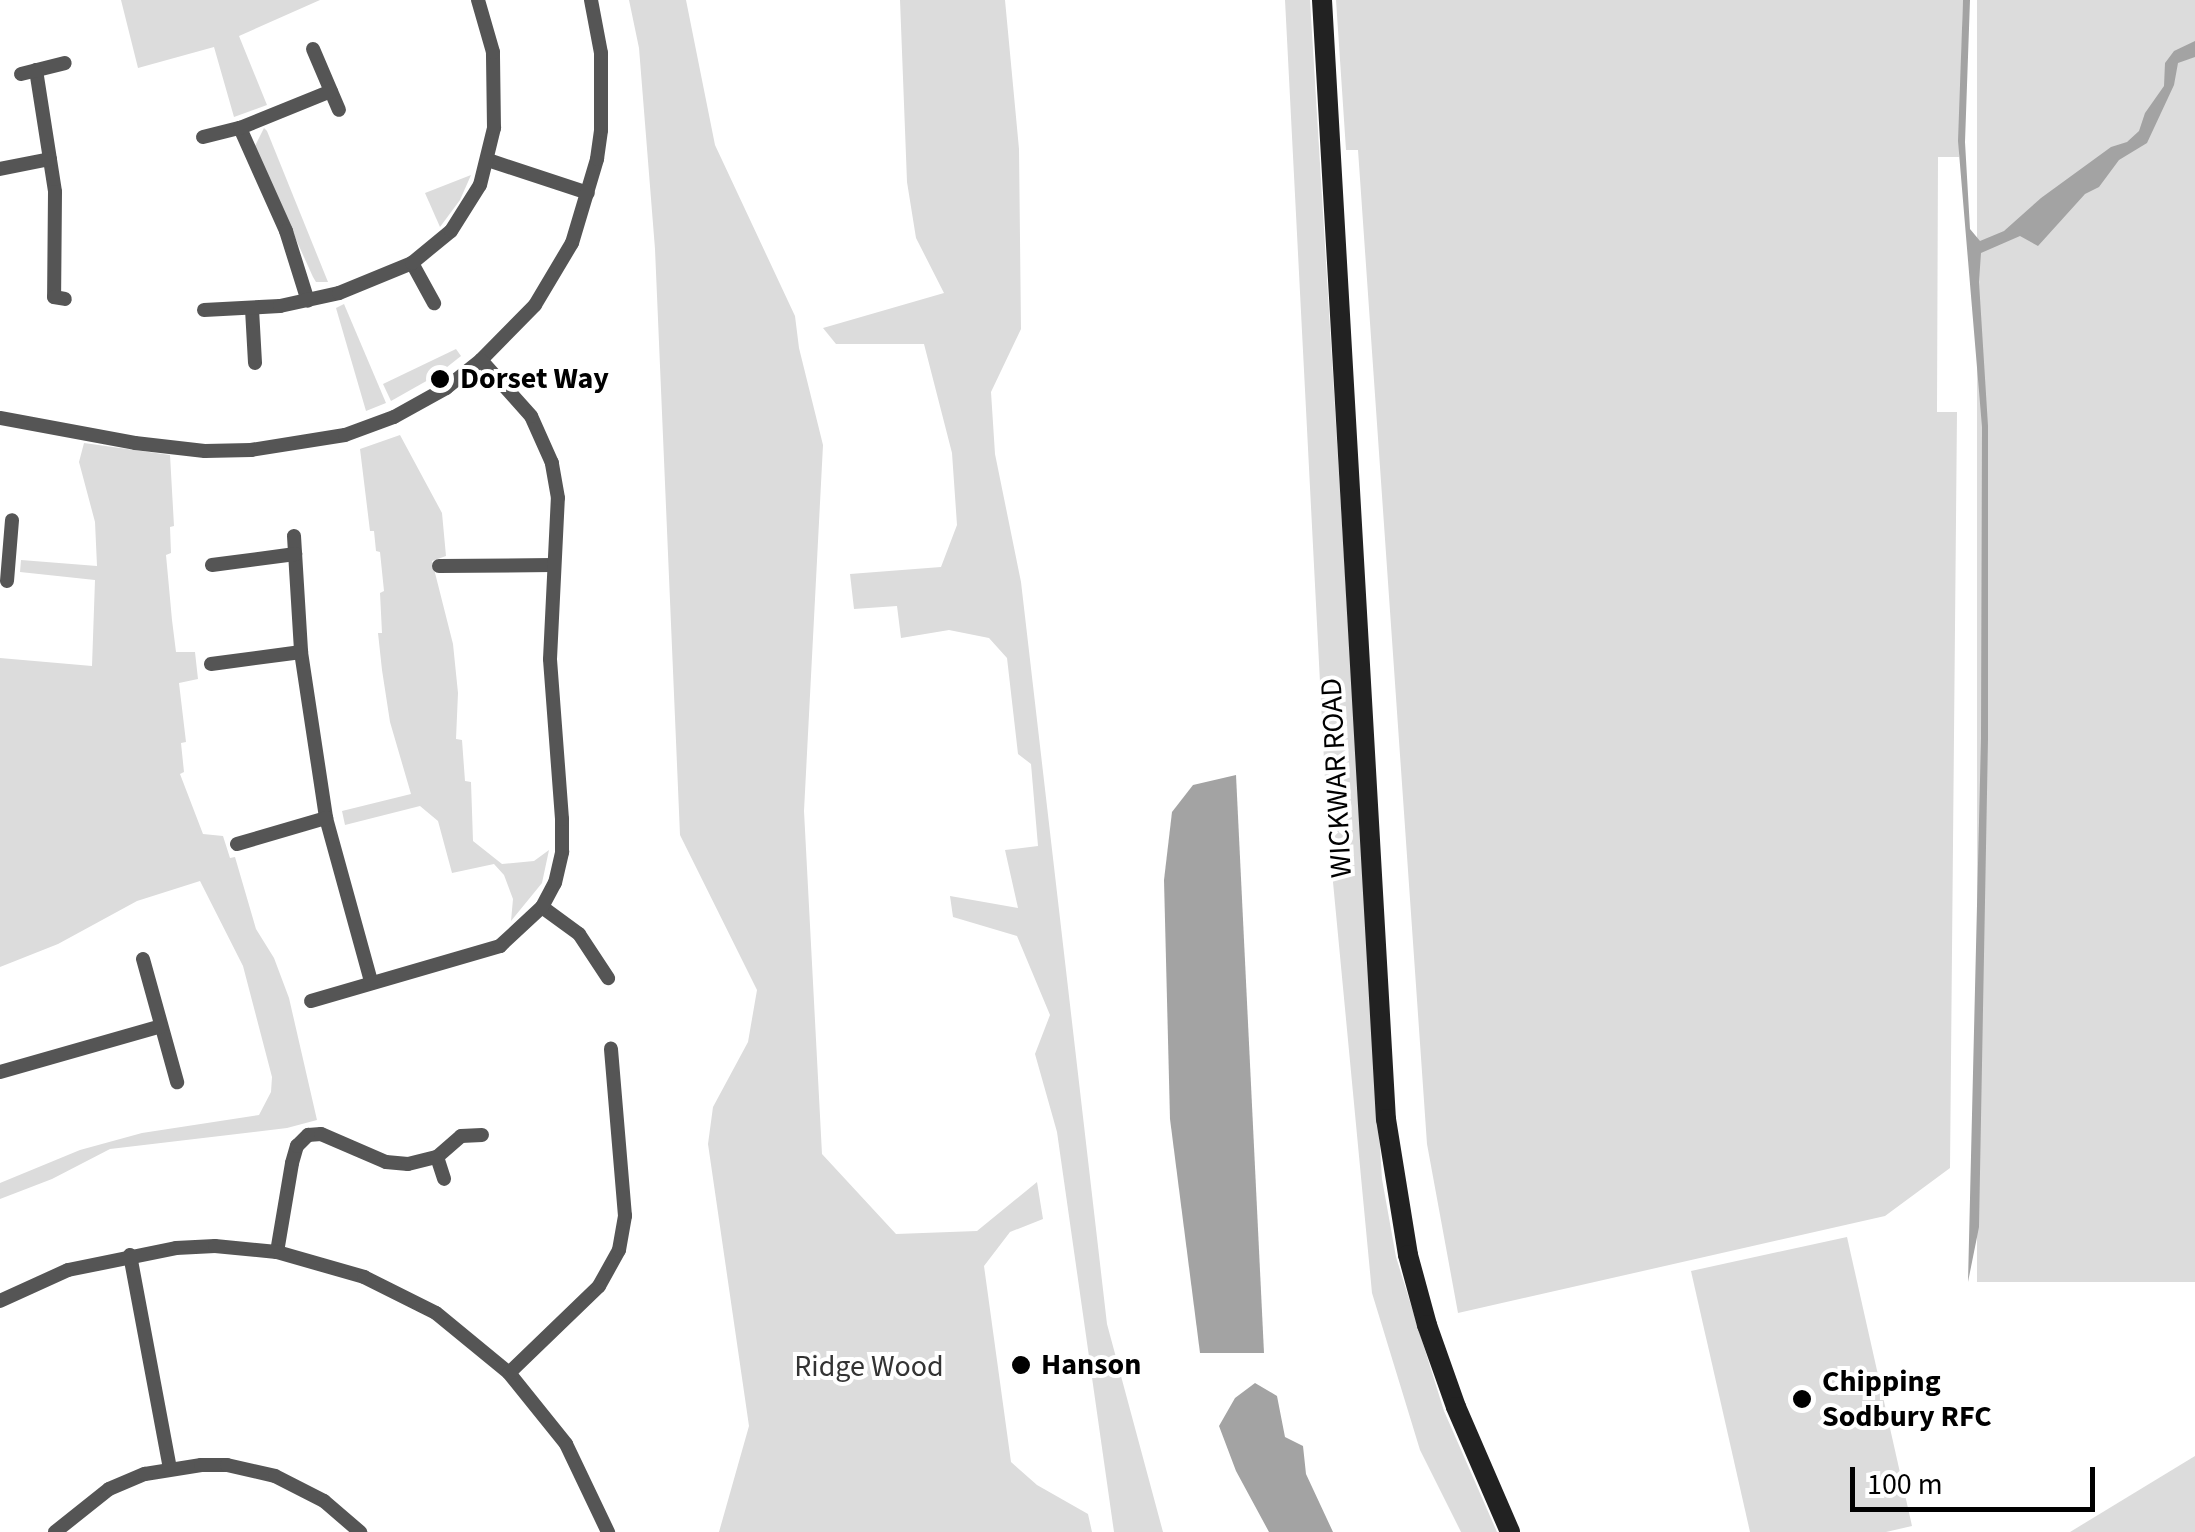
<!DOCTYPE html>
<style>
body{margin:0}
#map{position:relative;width:2195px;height:1532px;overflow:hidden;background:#fff;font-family:"Source Sans 3",sans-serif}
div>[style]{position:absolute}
.green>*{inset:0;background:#dcdcdc;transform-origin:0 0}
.water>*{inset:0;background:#a3a3a3}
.street>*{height:14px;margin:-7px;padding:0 7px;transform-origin:7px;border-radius:7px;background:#555}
.secondary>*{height:20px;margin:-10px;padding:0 10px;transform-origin:10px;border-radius:10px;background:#222}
.dots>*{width:28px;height:28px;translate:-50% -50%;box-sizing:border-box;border:5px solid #fff;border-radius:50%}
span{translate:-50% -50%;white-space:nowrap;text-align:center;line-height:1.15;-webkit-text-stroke:8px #fff;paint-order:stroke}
.poi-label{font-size:30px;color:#000;font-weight:700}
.left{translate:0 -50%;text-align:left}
.street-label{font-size:30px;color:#000}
.park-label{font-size:30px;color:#333}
.scale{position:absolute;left:1850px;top:1467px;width:245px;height:45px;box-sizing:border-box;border:5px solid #000;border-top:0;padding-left:12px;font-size:30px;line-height:35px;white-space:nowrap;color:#000;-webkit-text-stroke:8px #fff;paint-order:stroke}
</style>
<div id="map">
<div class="green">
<div style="clip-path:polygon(121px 0,320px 0,239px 36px,267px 105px,234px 117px,214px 47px,138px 68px)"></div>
<div style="clip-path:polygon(629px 0,686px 0,715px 145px,795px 316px,799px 348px,823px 445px,804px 811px,822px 1154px,896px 1234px,977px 1231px,1037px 1182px,1043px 1219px,1010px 1232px,984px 1266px,1011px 1462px,1037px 1485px,1088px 1514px,1092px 1532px,719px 1532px,749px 1426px,708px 1144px,713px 1107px,748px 1042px,757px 990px,680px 835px,655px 249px,639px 48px)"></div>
<div style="clip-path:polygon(900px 0,1005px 0,1019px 149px,1021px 329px,991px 392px,995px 454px,1021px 582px,1107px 1324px,1163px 1532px,1114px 1532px,1057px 1132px,1035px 1054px,1050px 1015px,1017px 936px,953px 917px,950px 896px,1018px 908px,1005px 850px,1038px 846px,1031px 764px,1018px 754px,1007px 658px,989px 638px,949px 630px,901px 638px,897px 606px,854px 609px,850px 574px,941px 567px,957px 525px,952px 453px,924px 344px,836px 344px,823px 328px,944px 293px,916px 238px,907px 182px)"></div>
<div style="clip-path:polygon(1285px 0,1310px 0,1382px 1179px,1396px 1257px,1444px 1411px,1497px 1532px,1461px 1532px,1420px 1450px,1372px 1293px,1327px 819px)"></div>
<div style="clip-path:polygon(1336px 0,1963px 0,1959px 157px,1938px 157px,1937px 412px,1957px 412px,1950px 1168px,1885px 1216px,1458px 1313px,1427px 1144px,1358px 150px,1346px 150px)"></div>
<div style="left:1977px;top:0;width:218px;height:1282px"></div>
<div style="clip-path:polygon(264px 128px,267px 131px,328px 282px,316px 282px,313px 277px,266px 173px,255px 146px)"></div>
<div style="clip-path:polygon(471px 175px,460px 200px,440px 227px,425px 193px)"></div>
<div style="clip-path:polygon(344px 304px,386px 403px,366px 411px,336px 308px)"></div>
<div style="clip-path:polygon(456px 349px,461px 356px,437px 375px,391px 401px,383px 384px)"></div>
<div style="clip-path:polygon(400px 435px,442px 513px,446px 556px,432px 561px,453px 644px,458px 693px,456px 739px,462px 740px,465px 781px,471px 782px,473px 841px,502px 864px,534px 861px,549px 850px,542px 883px,511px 921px,513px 899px,504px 875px,494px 864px,452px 873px,438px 821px,420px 806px,345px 825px,342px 811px,411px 794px,390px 722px,382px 670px,378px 633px,382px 633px,380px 593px,384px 591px,380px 552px,376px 551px,374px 531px,370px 531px,360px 449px)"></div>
<div style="clip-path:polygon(84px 443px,170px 455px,174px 526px,170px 527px,171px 553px,166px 555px,172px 620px,176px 652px,195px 652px,198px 679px,179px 683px,186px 742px,181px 743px,184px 772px,180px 774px,203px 834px,223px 836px,230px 858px,235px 857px,256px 929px,274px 958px,289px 998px,317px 1120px,287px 1128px,110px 1149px,52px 1179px,0 1199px,0 1183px,80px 1150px,142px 1133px,259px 1115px,271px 1092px,272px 1077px,243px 966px,200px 881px,137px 901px,58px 944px,0 967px,0 658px,92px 666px,95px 580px,20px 572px,21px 560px,97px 566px,95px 522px,79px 462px)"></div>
<div style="clip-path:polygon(1847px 1237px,1912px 1526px,1886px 1532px,1750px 1532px,1691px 1271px)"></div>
<div style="clip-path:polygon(2195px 1456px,2195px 1532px,2070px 1532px)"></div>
</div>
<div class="water">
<div style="clip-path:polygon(1963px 0,1970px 0,1965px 142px,1970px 229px,1980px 241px,2004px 231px,2041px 198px,2111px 147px,2127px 142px,2139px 131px,2145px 113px,2164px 86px,2165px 63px,2174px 51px,2195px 41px,2195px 57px,2178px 63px,2174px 85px,2147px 143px,2119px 160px,2099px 187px,2085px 194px,2038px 246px,2020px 236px,1981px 253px,1979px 282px,1988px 426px,1988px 739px,1979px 1227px,1968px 1282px,1981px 738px,1982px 427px,1958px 141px)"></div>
<div style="clip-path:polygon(1236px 775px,1264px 1353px,1200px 1353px,1170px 1119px,1164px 880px,1172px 812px,1193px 785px)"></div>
<div style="clip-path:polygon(1255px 1383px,1277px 1396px,1285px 1437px,1303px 1446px,1306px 1474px,1333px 1532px,1269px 1532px,1236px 1471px,1219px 1426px,1235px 1398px)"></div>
</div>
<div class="street">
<div style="left:313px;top:49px;width:66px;rotate:66.9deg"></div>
<div style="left:36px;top:70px;width:123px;rotate:81.1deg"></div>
<div style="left:55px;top:192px;width:105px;rotate:90.5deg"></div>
<div style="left:54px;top:297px;width:11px;rotate:10deg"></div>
<div style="left:21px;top:74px;width:45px;rotate:-14deg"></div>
<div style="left:240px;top:128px;width:113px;rotate:65.9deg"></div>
<div style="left:286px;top:231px;width:73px;rotate:72.6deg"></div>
<div style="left:203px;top:137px;width:38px;rotate:-14deg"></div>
<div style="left:240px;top:128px;width:98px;rotate:-22.1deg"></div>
<div style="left:488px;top:160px;width:105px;rotate:18.3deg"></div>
<div style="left:0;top:169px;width:51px;rotate:-11.3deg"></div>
<div style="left:412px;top:263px;width:46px;rotate:61.2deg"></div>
<div style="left:252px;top:309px;width:54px;rotate:86.8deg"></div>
<div style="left:204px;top:310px;width:76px;rotate:-3deg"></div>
<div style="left:280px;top:306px;width:60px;rotate:-12.4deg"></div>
<div style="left:339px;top:293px;width:79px;rotate:-22.3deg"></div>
<div style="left:412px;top:263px;width:50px;rotate:-39.4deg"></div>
<div style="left:451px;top:231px;width:54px;rotate:-57.8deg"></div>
<div style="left:480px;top:185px;width:59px;rotate:-76.2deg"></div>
<div style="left:494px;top:128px;width:76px;rotate:-90.8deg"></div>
<div style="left:493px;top:52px;width:54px;rotate:-106.1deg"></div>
<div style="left:0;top:418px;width:137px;rotate:10.5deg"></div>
<div style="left:135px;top:443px;width:70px;rotate:6.5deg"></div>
<div style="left:205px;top:451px;width:46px;rotate:-1.2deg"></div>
<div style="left:251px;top:450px;width:95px;rotate:-9.1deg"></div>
<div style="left:345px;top:435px;width:52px;rotate:-20.2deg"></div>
<div style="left:394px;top:417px;width:60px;rotate:-29.1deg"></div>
<div style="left:446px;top:388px;width:45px;rotate:-38.7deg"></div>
<div style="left:481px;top:360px;width:77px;rotate:-45.5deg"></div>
<div style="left:535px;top:305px;width:72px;rotate:-59.2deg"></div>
<div style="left:572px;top:243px;width:88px;rotate:-73.4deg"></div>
<div style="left:597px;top:159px;width:29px;rotate:-82deg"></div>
<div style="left:601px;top:130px;width:77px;rotate:-90deg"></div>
<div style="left:601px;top:53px;width:54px;rotate:-100.7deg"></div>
<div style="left:294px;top:536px;width:116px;rotate:86.5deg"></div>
<div style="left:301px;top:652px;width:168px;rotate:81.4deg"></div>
<div style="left:326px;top:818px;width:169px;rotate:74.6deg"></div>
<div style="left:212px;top:565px;width:84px;rotate:-7.5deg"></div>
<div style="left:439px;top:566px;width:114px;rotate:-0.5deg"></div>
<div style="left:7px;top:581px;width:61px;rotate:-85.3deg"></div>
<div style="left:211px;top:664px;width:91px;rotate:-7.6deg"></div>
<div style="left:237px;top:844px;width:93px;rotate:-16.3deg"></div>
<div style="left:542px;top:907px;width:46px;rotate:36.1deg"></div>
<div style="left:579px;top:934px;width:53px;rotate:56.6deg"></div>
<div style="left:143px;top:959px;width:128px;rotate:74.5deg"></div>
<div style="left:311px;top:1001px;width:197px;rotate:-16.2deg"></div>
<div style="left:500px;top:946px;width:57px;rotate:-42.9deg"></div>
<div style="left:542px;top:907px;width:27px;rotate:-62deg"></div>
<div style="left:555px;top:883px;width:32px;rotate:-77deg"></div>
<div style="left:562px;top:852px;width:33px;rotate:-90deg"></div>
<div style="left:562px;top:819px;width:160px;rotate:-94.3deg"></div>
<div style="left:550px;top:659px;width:161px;rotate:-87.2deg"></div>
<div style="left:558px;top:498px;width:36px;rotate:-100deg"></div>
<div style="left:552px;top:463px;width:51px;rotate:-114.1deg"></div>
<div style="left:531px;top:416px;width:75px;rotate:-131.8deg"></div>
<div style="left:0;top:1072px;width:167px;rotate:-15.9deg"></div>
<div style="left:437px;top:1157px;width:23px;rotate:72deg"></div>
<div style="left:277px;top:1252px;width:90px;rotate:-80.4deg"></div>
<div style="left:292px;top:1163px;width:18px;rotate:-74deg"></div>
<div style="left:297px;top:1146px;width:16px;rotate:-45deg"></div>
<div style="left:308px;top:1135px;width:13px;rotate:-4deg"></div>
<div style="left:321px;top:1134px;width:71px;rotate:23.3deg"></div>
<div style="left:386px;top:1162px;width:22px;rotate:5deg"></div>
<div style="left:408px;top:1164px;width:30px;rotate:-14deg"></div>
<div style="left:437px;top:1157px;width:32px;rotate:-41deg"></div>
<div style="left:461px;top:1136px;width:21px;rotate:-3deg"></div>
<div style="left:130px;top:1255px;width:217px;rotate:79.4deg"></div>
<div style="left:0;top:1301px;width:75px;rotate:-24.5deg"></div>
<div style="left:68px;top:1270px;width:110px;rotate:-11.5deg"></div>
<div style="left:176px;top:1248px;width:39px;rotate:-3deg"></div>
<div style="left:215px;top:1246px;width:62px;rotate:5.5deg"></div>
<div style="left:277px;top:1252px;width:91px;rotate:16deg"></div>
<div style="left:364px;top:1277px;width:80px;rotate:26.6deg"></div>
<div style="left:436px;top:1313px;width:94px;rotate:39.4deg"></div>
<div style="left:509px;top:1373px;width:91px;rotate:51.2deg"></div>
<div style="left:566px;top:1444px;width:98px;rotate:64.5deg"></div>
<div style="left:509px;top:1373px;width:125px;rotate:-44deg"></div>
<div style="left:599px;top:1286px;width:41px;rotate:-60.9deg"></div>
<div style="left:619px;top:1250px;width:35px;rotate:-80deg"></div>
<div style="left:625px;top:1216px;width:168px;rotate:-94.8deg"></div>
<div style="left:55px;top:1532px;width:69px;rotate:-38.5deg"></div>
<div style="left:109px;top:1489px;width:39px;rotate:-23deg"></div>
<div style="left:145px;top:1474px;width:57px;rotate:-9.1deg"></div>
<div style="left:201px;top:1465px;width:26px"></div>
<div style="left:227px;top:1465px;width:49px;rotate:12.9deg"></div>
<div style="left:275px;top:1476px;width:55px;rotate:27deg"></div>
<div style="left:324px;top:1501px;width:48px;rotate:40.7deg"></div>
</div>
<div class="secondary">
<div style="left:1322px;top:0;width:1121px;rotate:86.73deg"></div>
<div style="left:1386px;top:1119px;width:138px;rotate:80.8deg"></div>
<div style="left:1408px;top:1255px;width:73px;rotate:74.8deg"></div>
<div style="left:1427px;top:1325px;width:87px;rotate:70.5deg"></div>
<div style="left:1456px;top:1407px;width:136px;rotate:66.6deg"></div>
</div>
<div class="dots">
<div style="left:440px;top:379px;background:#000"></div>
<div style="left:1021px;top:1365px;background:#000"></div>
<div style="left:1802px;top:1399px;background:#000"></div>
</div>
<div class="poi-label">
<span class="left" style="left:460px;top:379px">Dorset Way</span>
<span class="left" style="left:1041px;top:1365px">Hanson</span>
<span class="left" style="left:1822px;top:1399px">Chipping<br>Sodbury RFC</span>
</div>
<div class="street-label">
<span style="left:1337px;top:778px;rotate:-93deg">WICKWAR ROAD</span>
</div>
<div class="park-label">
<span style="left:869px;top:1367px">Ridge Wood</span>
</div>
<div class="scale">100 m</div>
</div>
